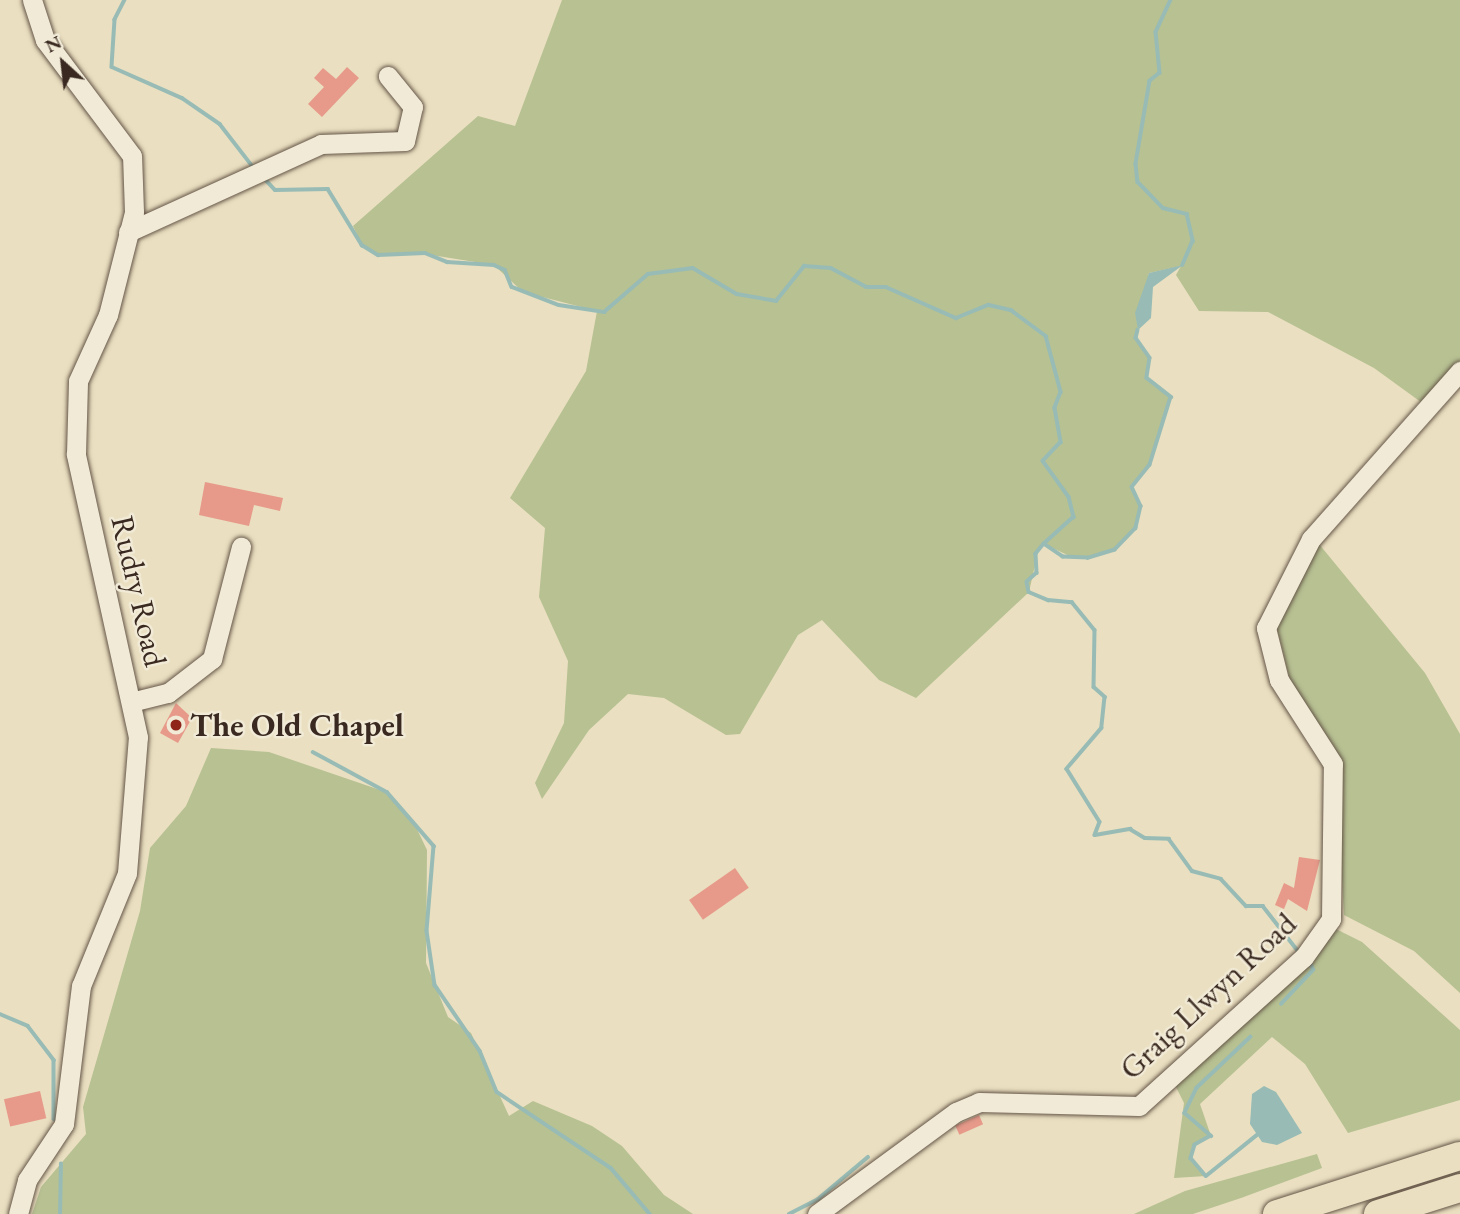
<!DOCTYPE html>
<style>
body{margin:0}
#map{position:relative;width:1460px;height:1214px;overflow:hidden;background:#eadfc0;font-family:"EB Garamond",serif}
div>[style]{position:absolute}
.green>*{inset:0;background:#b7c192}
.water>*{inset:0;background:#98bcb5}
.stream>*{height:3.5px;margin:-1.75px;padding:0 1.75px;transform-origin:1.75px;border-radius:1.75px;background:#98bcb5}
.building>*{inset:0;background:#e79a8a;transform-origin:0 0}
.roads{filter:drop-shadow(0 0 2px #655648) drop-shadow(0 0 2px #655648)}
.minor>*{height:19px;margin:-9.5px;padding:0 9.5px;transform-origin:9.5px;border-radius:9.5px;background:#f1ead6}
.highway>*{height:28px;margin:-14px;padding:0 14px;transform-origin:14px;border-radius:14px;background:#eadfc0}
.dots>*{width:19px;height:19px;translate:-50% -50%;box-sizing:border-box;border:4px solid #f1ead6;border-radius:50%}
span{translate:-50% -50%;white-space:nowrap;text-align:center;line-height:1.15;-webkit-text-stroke:5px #f1ead6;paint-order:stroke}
.street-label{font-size:32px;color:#392920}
.poi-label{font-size:32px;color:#392920;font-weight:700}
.left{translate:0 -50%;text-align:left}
.north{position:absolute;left:28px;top:28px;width:70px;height:70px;-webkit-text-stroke:5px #f1ead6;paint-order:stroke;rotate:333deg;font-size:19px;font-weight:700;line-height:28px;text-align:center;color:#392920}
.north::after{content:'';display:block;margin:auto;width:24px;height:32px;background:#392920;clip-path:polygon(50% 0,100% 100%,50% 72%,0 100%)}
</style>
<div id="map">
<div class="green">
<div style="clip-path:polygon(562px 0,1460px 0,1460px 364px,1425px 405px,1374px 368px,1268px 312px,1199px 311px,1176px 275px,1181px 266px,1149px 273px,1136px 338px,1150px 358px,1147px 378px,1171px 397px,1150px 465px,1132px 487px,1141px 506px,1136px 528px,1115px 550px,1076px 559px,1044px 544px,1039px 547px,1029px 592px,916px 698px,879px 680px,822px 620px,798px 635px,740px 734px,726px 735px,664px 698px,628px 694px,589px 730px,542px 799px,535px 783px,564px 723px,568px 661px,539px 597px,545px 528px,510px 498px,586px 371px,597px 311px,523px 292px,494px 265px,425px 254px,378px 255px,362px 245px,353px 226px,478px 116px,515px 126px)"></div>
<div style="clip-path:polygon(1319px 544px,1425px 673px,1460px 734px,1460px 993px,1414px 951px,1344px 915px,1335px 748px,1291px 684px,1275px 621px)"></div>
<div style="clip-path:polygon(211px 748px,269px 752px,383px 791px,413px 821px,427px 850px,426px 963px,448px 1017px,471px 1033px,509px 1116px,533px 1101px,592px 1126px,622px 1146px,664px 1195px,693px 1214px,32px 1214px,41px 1187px,86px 1134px,83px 1107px,140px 911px,150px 848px,186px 806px)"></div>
<div style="clip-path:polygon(1336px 929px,1362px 942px,1460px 1030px,1460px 1100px,1348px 1133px,1305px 1064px,1272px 1037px,1200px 1104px,1211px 1136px,1195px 1145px,1191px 1158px,1206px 1176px,1174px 1178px,1184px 1103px,1175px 1085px)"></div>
<div style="clip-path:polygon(1317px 1154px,1322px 1168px,1241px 1198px,1193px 1214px,1134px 1214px,1185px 1191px)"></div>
</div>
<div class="water">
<div style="clip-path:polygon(1183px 265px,1153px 287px,1151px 318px,1138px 330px,1135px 313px,1149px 273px)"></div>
<div style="clip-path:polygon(1264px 1086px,1276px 1092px,1302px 1133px,1277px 1145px,1262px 1142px,1250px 1124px,1252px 1094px)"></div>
</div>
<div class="stream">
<div style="left:125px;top:0;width:22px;rotate:117deg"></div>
<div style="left:115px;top:20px;width:47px;rotate:93.7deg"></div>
<div style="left:112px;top:67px;width:77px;rotate:23.9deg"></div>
<div style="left:182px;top:98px;width:46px;rotate:34.4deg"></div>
<div style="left:220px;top:124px;width:56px;rotate:52.3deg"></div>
<div style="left:1171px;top:0;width:35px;rotate:115deg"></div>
<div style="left:1156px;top:32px;width:41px;rotate:84.4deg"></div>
<div style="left:1160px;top:73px;width:13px;rotate:141deg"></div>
<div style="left:1150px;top:81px;width:84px;rotate:99.6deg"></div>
<div style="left:1136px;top:164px;width:18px;rotate:84deg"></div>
<div style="left:1138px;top:182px;width:36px;rotate:46deg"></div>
<div style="left:1163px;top:208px;width:25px;rotate:14deg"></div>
<div style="left:1187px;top:214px;width:28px;rotate:77deg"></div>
<div style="left:1193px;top:241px;width:26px;rotate:113deg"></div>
<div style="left:264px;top:178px;width:16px;rotate:47deg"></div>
<div style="left:275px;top:190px;width:53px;rotate:-1.1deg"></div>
<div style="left:328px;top:189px;width:66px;rotate:58.7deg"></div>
<div style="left:362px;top:245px;width:19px;rotate:32deg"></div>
<div style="left:378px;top:255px;width:47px;rotate:-2.4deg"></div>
<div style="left:425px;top:253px;width:24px;rotate:22deg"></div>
<div style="left:447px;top:262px;width:47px;rotate:3.7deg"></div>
<div style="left:494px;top:265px;width:12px;rotate:24deg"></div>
<div style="left:505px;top:270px;width:18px;rotate:68deg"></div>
<div style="left:512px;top:287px;width:50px;rotate:21deg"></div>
<div style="left:559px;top:305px;width:46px;rotate:8.8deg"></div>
<div style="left:604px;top:312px;width:58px;rotate:-40.8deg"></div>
<div style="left:648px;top:274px;width:45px;rotate:-7.6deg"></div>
<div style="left:693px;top:268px;width:51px;rotate:30.6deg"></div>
<div style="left:737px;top:294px;width:40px;rotate:10deg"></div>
<div style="left:776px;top:301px;width:45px;rotate:-51.3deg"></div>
<div style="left:804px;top:266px;width:27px;rotate:4deg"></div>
<div style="left:831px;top:268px;width:40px;rotate:28deg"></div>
<div style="left:866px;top:287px;width:20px"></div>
<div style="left:886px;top:287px;width:77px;rotate:23.9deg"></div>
<div style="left:956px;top:318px;width:35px;rotate:-22deg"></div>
<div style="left:989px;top:305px;width:23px;rotate:13deg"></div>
<div style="left:1011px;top:310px;width:44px;rotate:36.6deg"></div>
<div style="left:1046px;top:336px;width:58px;rotate:75deg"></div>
<div style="left:1061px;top:392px;width:17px;rotate:111deg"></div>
<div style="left:1055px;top:408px;width:35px;rotate:80deg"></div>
<div style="left:1061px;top:442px;width:26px;rotate:133deg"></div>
<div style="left:1043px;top:461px;width:44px;rotate:54.2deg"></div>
<div style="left:1069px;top:497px;width:21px;rotate:76deg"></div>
<div style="left:1074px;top:517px;width:40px;rotate:138deg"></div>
<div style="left:1138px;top:330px;width:8px;rotate:104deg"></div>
<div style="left:1136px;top:338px;width:24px;rotate:55deg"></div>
<div style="left:1150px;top:358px;width:20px;rotate:99deg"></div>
<div style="left:1147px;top:378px;width:31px;rotate:38deg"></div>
<div style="left:1171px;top:397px;width:71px;rotate:107.2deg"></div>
<div style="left:1150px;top:465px;width:28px;rotate:129deg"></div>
<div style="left:1132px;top:487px;width:21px;rotate:65deg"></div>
<div style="left:1141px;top:506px;width:23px;rotate:103deg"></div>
<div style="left:1136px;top:528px;width:30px;rotate:134deg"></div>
<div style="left:1115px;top:550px;width:28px;rotate:163deg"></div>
<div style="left:1088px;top:558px;width:25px;rotate:-178deg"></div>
<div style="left:1063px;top:557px;width:23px;rotate:-146deg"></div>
<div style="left:1044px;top:544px;width:13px;rotate:129deg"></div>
<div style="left:1036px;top:554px;width:19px;rotate:87deg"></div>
<div style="left:1037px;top:573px;width:13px;rotate:138deg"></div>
<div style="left:1027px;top:582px;width:10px;rotate:79deg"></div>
<div style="left:1029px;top:592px;width:21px;rotate:23deg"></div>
<div style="left:1048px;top:600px;width:24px;rotate:5deg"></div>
<div style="left:1072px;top:602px;width:36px;rotate:51deg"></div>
<div style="left:1095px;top:630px;width:57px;rotate:91deg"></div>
<div style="left:1094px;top:687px;width:15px;rotate:42deg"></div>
<div style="left:1105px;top:697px;width:31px;rotate:96deg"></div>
<div style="left:1102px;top:728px;width:54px;rotate:130.5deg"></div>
<div style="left:1067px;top:769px;width:62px;rotate:58.1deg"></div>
<div style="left:1100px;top:822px;width:14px;rotate:111deg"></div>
<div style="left:1095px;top:835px;width:36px;rotate:-10deg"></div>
<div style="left:1130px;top:829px;width:17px;rotate:31deg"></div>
<div style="left:1145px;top:838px;width:24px;rotate:2deg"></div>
<div style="left:1169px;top:839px;width:39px;rotate:54deg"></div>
<div style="left:1192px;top:871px;width:30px;rotate:15deg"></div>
<div style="left:1221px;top:879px;width:37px;rotate:47deg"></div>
<div style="left:1246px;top:906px;width:17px"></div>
<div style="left:1263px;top:906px;width:58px;rotate:52deg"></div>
<div style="left:313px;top:752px;width:84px;rotate:28.4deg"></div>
<div style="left:387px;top:792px;width:72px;rotate:49deg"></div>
<div style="left:434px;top:846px;width:85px;rotate:94.7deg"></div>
<div style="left:427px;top:931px;width:55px;rotate:81.6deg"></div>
<div style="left:435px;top:985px;width:80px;rotate:55.7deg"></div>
<div style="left:480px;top:1051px;width:44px;rotate:67.5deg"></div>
<div style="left:497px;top:1092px;width:137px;rotate:33.7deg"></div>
<div style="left:611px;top:1168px;width:60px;rotate:49.7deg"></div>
<div style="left:1281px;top:1004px;width:47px;rotate:-46.7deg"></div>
<div style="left:1313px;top:970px;width:9px;rotate:-111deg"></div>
<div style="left:0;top:1014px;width:30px;rotate:23deg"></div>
<div style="left:28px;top:1026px;width:43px;rotate:52.6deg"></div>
<div style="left:54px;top:1060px;width:59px;rotate:90deg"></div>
<div style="left:1251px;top:1037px;width:74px;rotate:136.6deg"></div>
<div style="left:1197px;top:1088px;width:28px;rotate:116deg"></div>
<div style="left:1185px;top:1113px;width:35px;rotate:41deg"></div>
<div style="left:1211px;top:1136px;width:18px;rotate:151deg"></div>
<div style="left:1195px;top:1145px;width:14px;rotate:107deg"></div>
<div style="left:1191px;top:1158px;width:23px;rotate:50deg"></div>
<div style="left:1206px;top:1176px;width:65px;rotate:-38.8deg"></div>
<div style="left:60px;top:1214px;width:50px;rotate:-88.9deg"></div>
<div style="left:789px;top:1214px;width:33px;rotate:-27deg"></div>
<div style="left:818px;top:1199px;width:65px;rotate:-40deg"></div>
</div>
<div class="building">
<div style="clip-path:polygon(347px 67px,359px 78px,322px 117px,308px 104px,324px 87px,314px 78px,323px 68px,336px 79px)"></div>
<div style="clip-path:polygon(205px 482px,283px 498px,280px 511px,254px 505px,249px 526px,199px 515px)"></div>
<div style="clip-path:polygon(176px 703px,192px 718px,178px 743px,160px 733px)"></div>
<div style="clip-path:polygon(1299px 857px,1320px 860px,1307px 911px,1288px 899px,1284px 909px,1275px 905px,1284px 883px,1294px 888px)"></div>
<div style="left:735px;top:868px;width:24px;height:56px;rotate:55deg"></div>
<div style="left:40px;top:1091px;width:28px;height:37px;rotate:77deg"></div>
<div style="left:979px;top:1115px;width:10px;height:26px;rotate:66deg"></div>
</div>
<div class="roads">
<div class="minor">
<div style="left:128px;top:232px;width:212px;rotate:-24.5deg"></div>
<div style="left:321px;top:144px;width:84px;rotate:-2deg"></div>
<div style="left:405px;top:141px;width:35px;rotate:-77deg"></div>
<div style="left:413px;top:107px;width:40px;rotate:-129deg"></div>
<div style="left:135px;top:701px;width:34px;rotate:-14deg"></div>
<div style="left:168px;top:693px;width:56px;rotate:-37.7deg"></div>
<div style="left:212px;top:659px;width:116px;rotate:-75.5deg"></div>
<div style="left:18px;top:1214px;width:35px;rotate:-75deg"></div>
<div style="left:27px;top:1180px;width:67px;rotate:-56.5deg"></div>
<div style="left:64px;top:1124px;width:139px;rotate:-83deg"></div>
<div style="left:81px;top:986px;width:122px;rotate:-67.8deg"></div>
<div style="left:127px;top:873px;width:136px;rotate:-85.4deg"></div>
<div style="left:138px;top:737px;width:290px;rotate:-102.4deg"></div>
<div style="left:76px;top:454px;width:73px;rotate:-88.4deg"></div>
<div style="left:78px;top:381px;width:72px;rotate:-65.6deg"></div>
<div style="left:108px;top:315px;width:106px;rotate:-75.8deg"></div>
<div style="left:134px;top:212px;width:56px;rotate:-92deg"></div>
<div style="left:132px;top:156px;width:145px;rotate:-126.9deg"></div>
<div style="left:45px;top:40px;width:42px;rotate:-108deg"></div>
<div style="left:817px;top:1214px;width:172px;rotate:-36.3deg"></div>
<div style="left:956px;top:1112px;width:25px;rotate:-23deg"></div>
<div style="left:979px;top:1102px;width:160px;rotate:1.4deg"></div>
<div style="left:1139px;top:1106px;width:222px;rotate:-42.1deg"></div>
<div style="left:1304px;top:957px;width:47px;rotate:-54.6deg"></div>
<div style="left:1331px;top:919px;width:155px;rotate:-89.3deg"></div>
<div style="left:1333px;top:764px;width:100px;rotate:-122.7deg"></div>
<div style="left:1279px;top:680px;width:54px;rotate:-104deg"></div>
<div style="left:1266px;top:628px;width:100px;rotate:-63.2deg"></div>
<div style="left:1311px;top:539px;width:225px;rotate:-48.4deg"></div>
</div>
<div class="highway">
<div style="left:1277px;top:1214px;width:192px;rotate:-17.6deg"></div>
<div style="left:1378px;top:1214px;width:86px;rotate:-17.6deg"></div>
</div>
</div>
<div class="dots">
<div style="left:176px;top:725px;background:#8f2418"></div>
</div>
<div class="street-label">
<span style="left:139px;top:591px;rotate:77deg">Rudry Road</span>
<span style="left:1208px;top:996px;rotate:-43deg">Graig Llwyn Road</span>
</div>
<div class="poi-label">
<span class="left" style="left:190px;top:725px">The Old Chapel</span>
</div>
<div class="north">N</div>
</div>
